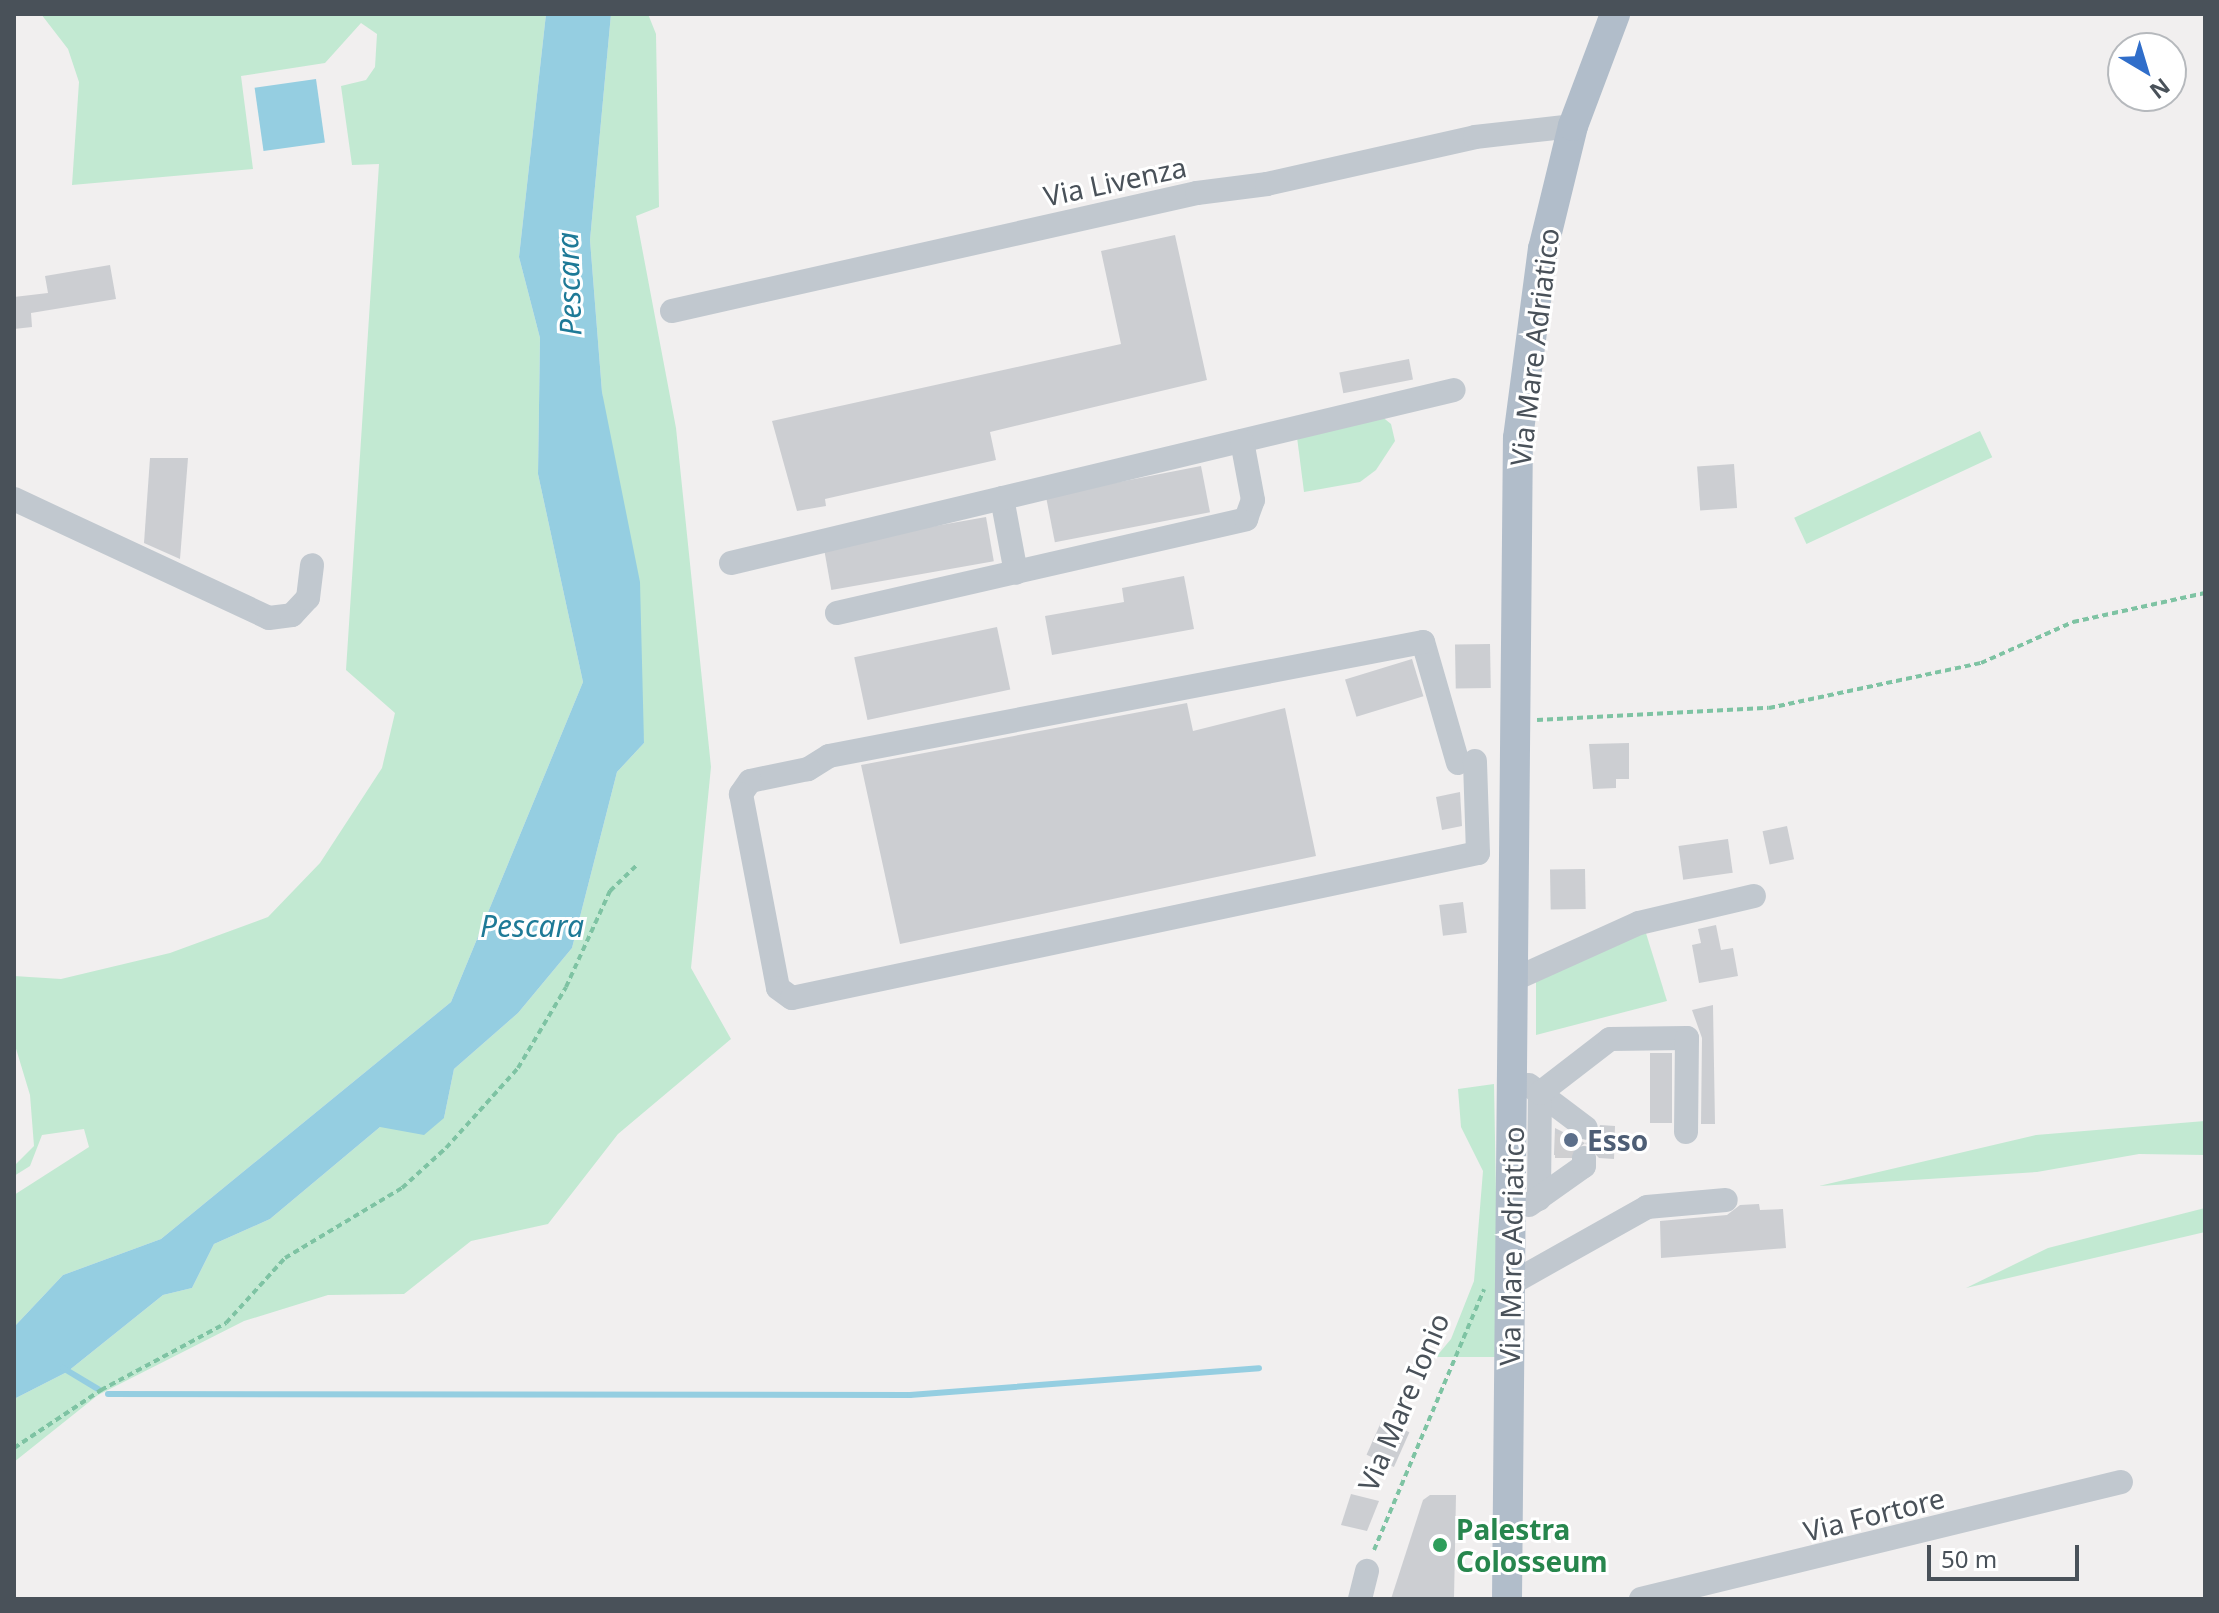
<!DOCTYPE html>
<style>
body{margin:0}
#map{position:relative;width:2219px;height:1613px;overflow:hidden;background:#f1efef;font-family:"Noto Sans",sans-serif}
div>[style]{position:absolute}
.green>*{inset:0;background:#c2e9d2;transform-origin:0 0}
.water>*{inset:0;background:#95cee1;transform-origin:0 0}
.stream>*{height:6px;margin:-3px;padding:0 3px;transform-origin:3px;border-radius:3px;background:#95cee1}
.building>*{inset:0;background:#ccced2;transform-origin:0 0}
.minor-tunnel>*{height:24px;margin-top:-12px;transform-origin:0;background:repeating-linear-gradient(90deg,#cfcfd1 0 24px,transparent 0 36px)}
.path>*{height:4px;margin-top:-2px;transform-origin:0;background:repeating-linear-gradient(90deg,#7ec3a3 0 6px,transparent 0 10px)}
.minor>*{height:24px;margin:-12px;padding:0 12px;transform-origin:12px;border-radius:12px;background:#c1c8cf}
.major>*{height:30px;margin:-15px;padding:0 15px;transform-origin:15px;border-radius:15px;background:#b1bdca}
.dots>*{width:22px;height:22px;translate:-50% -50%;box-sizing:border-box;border:4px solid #fff;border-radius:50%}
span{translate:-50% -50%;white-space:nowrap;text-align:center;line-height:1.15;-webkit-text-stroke:6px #fff;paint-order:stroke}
.street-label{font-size:28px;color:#495159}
.service-label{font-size:28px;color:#4e5e75;font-weight:700}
.left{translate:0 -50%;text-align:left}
.leisure-label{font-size:28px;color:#27864d;font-weight:700}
.water-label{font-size:30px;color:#1e7a97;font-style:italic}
.frame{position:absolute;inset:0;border:16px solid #495159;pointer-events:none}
.north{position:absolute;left:2107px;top:32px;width:80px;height:80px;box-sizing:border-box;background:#fff;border:2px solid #b6b9bd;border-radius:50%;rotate:142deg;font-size:22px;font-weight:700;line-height:32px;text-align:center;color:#495159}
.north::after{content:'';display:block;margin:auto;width:28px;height:36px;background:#306eca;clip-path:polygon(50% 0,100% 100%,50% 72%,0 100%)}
.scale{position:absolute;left:1927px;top:1545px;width:152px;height:36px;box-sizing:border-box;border:4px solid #495159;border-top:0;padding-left:10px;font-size:24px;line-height:28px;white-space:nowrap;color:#495159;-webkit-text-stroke:6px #fff;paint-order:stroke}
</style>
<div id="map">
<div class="green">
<div style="clip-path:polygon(41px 14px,546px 14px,519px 257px,540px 338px,538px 474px,583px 682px,451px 1002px,161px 1239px,63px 1275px,14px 1327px,14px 1195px,89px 1147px,84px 1129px,42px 1135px,30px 1166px,14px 1176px,14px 1166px,34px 1146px,30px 1095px,14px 1042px,14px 976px,61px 979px,170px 953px,268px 917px,320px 863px,382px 768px,395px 713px,346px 670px,379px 164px,352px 165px,341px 86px,366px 80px,375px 67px,377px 34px,361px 23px,325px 63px,241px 76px,253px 169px,72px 185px,79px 82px,68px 49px)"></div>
<div style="clip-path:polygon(611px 14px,648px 14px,656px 34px,659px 207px,636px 216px,676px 428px,711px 767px,691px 968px,731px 1039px,618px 1134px,548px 1224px,471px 1241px,404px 1294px,328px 1295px,244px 1321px,98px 1395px,14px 1462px,14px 1399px,67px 1372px,163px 1295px,192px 1288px,214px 1244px,270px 1219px,380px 1127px,444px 1118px,454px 1069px,518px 1013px,572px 948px,617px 772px,644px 743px,602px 392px,590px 240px)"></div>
<div style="clip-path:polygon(1380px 415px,1391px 424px,1395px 441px,1376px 470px,1360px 482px,1304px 492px,1297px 437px)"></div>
<div style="left:1980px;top:431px;width:29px;height:205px;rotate:65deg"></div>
<div style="clip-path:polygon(1645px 930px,1667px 1001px,1536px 1035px,1536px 979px)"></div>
<div style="clip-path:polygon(1494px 1084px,1499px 1357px,1436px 1357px,1451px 1339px,1474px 1281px,1483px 1171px,1461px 1127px,1458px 1089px)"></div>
<div style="clip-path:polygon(2205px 1121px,2205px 1155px,2139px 1154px,2037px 1172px,1819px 1186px,2036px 1135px)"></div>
<div style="clip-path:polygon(2205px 1208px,2205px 1232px,1966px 1288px,2048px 1248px)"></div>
</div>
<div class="water">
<div style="clip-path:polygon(546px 14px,611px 14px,590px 240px,602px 392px,640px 582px,644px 743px,617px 772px,572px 948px,518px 1013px,454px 1069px,444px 1118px,424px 1135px,380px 1127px,270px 1219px,214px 1244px,192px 1288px,163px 1295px,67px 1372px,14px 1399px,14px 1327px,63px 1275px,161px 1239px,451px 1002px,583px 682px,538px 474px,540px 338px,519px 257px)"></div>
<div style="left:316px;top:79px;width:64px;height:62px;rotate:82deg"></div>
</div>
<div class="stream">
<div style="left:63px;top:1368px;width:41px;rotate:31deg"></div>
<div style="left:108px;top:1394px;width:802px;rotate:0.07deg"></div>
<div style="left:910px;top:1395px;width:350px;rotate:-4.4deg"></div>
</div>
<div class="building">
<div style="clip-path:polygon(1175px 235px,1207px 380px,990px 432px,996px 460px,825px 499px,826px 506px,797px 511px,772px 421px,1121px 344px,1101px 251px)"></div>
<div style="clip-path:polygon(110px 265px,116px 299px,31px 313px,32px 327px,14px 329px,14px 297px,48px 293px,45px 276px)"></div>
<div style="left:1409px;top:359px;width:21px;height:71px;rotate:79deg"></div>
<div style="clip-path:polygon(150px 458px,188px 458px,180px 559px,144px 543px)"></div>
<div style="left:1734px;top:464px;width:44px;height:37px;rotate:86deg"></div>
<div style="left:1201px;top:466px;width:47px;height:158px;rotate:79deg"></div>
<div style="left:986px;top:517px;width:45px;height:165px;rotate:80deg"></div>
<div style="clip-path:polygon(1184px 576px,1194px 629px,1052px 655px,1045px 616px,1124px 602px,1122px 588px)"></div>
<div style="left:997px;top:627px;width:64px;height:146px;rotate:78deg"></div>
<div style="left:1490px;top:644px;width:44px;height:35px;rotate:89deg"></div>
<div style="left:1412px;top:659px;width:39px;height:70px;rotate:73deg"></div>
<div style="clip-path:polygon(1187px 703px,1193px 731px,1285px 708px,1316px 856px,900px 944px,861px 765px)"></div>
<div style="clip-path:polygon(1629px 743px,1629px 779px,1616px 779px,1616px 788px,1593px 789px,1589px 744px)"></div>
<div style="clip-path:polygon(1460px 792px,1462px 826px,1442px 830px,1436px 797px)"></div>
<div style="left:1787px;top:826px;width:34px;height:25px;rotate:78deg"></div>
<div style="left:1728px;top:839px;width:34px;height:50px;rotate:82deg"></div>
<div style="left:1585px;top:869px;width:40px;height:35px;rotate:89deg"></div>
<div style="left:1463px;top:902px;width:31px;height:24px;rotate:83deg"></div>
<div style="clip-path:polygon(1716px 925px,1721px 950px,1733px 948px,1738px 976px,1699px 983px,1692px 945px,1701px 943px,1698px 929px)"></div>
<div style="clip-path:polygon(1713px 1005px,1715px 1124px,1701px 1124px,1702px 1038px,1692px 1010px)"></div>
<div style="left:1650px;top:1053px;width:22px;height:70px"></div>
<div style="clip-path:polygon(1600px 1125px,1615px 1126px,1614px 1159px,1599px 1158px,1585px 1143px,1570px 1155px,1554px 1155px,1555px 1128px,1585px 1143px,1597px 1138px)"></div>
<div style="clip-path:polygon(1759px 1204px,1760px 1210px,1783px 1209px,1786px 1248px,1661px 1258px,1660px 1221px,1727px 1215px,1740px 1205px)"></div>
<div style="left:1382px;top:1420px;width:30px;height:38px;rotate:24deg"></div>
<div style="clip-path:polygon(1351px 1494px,1379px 1501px,1367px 1531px,1341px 1525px)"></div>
<div style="clip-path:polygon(1430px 1495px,1456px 1495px,1454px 1599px,1391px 1599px,1423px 1500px)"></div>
</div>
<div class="minor-tunnel">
<div style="left:1567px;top:1158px;width:33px;rotate:-90deg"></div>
</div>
<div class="path">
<div style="left:1537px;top:720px;width:232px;rotate:-3deg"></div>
<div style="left:1769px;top:708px;width:217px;rotate:-12deg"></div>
<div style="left:1981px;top:663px;width:101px;rotate:-24deg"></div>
<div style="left:2073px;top:622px;width:135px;rotate:-12.4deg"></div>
<div style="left:14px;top:1448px;width:105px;rotate:-33.7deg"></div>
<div style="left:101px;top:1390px;width:142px;rotate:-28.2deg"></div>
<div style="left:226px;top:1323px;width:88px;rotate:-47.8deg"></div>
<div style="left:285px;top:1258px;width:136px;rotate:-30.9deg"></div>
<div style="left:402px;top:1188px;width:59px;rotate:-42.3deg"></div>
<div style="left:446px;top:1148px;width:108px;rotate:-48deg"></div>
<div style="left:518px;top:1068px;width:94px;rotate:-59.3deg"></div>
<div style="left:566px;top:987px;width:106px;rotate:-65.4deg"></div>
<div style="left:610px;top:891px;width:39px;rotate:-44deg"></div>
<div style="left:1374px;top:1550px;width:283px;rotate:-67.1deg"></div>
</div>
<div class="minor">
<div style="left:672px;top:311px;width:538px;rotate:-12.67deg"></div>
<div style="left:1197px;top:193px;width:71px;rotate:-7.3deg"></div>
<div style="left:1267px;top:184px;width:213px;rotate:-12.7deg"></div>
<div style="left:1475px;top:137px;width:99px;rotate:-6.4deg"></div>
<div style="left:1002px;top:498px;width:76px;rotate:79.4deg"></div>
<div style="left:14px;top:499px;width:281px;rotate:25deg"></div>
<div style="left:269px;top:618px;width:23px;rotate:-7deg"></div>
<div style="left:292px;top:615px;width:23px;rotate:-47deg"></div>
<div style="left:308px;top:598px;width:33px;rotate:-83deg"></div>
<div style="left:731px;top:563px;width:743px;rotate:-13.46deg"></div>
<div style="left:837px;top:613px;width:420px;rotate:-12.9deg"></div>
<div style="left:1246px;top:519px;width:20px;rotate:-70deg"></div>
<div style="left:1253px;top:500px;width:60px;rotate:-100.6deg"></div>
<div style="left:1458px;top:763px;width:126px;rotate:-106.1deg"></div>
<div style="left:1423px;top:642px;width:605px;rotate:169.14deg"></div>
<div style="left:829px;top:756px;width:25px;rotate:148deg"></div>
<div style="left:808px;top:769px;width:59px;rotate:168.3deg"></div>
<div style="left:750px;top:781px;width:16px;rotate:125deg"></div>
<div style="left:741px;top:794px;width:197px;rotate:79.2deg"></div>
<div style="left:778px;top:988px;width:17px;rotate:36deg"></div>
<div style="left:792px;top:998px;width:701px;rotate:-11.93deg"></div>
<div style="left:1478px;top:853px;width:92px;rotate:-91.9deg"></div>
<div style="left:1515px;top:979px;width:136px;rotate:-24.3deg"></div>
<div style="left:1639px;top:923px;width:118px;rotate:-13.2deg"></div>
<div style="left:1529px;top:1085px;width:71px;rotate:37deg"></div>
<div style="left:1539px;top:1199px;width:106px;rotate:-89.5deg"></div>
<div style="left:1540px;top:1093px;width:88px;rotate:-37.6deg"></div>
<div style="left:1610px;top:1039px;width:77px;rotate:-0.7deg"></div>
<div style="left:1687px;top:1038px;width:94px;rotate:90.6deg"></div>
<div style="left:1529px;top:1205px;width:67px;rotate:-35.3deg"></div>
<div style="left:1584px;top:1166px;width:8px;rotate:-90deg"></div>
<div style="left:1510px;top:1284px;width:157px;rotate:-29.3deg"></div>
<div style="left:1647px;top:1207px;width:79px;rotate:-5.1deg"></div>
<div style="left:1360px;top:1599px;width:29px;rotate:-76deg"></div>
<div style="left:1641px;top:1599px;width:494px;rotate:-13.7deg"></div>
</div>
<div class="major">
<div style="left:1507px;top:1599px;width:1161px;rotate:-89.46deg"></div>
<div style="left:1518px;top:438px;width:191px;rotate:-82.5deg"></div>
<div style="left:1543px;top:249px;width:127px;rotate:-76.3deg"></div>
<div style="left:1573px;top:126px;width:120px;rotate:-69.4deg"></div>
</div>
<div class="dots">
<div style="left:1571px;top:1140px;background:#5c6f8a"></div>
<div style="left:1440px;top:1545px;background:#2e9e5b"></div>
</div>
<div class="street-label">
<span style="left:1115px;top:181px;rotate:-12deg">Via Livenza</span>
<span style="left:1534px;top:347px;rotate:-83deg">Via Mare Adriatico</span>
<span style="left:1511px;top:1246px;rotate:-89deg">Via Mare Adriatico</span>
<span style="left:1403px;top:1402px;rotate:-67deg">Via Mare Ionio</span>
<span style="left:1874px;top:1514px;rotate:-14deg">Via Fortore</span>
</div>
<div class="service-label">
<span class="left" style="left:1587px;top:1140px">Esso</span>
</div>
<div class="leisure-label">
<span class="left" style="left:1456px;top:1545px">Palestra<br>Colosseum</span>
</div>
<div class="water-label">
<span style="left:569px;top:284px;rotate:-92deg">Pescara</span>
<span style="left:532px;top:926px">Pescara</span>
</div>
<div class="frame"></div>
<div class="north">N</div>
<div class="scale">50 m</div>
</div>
